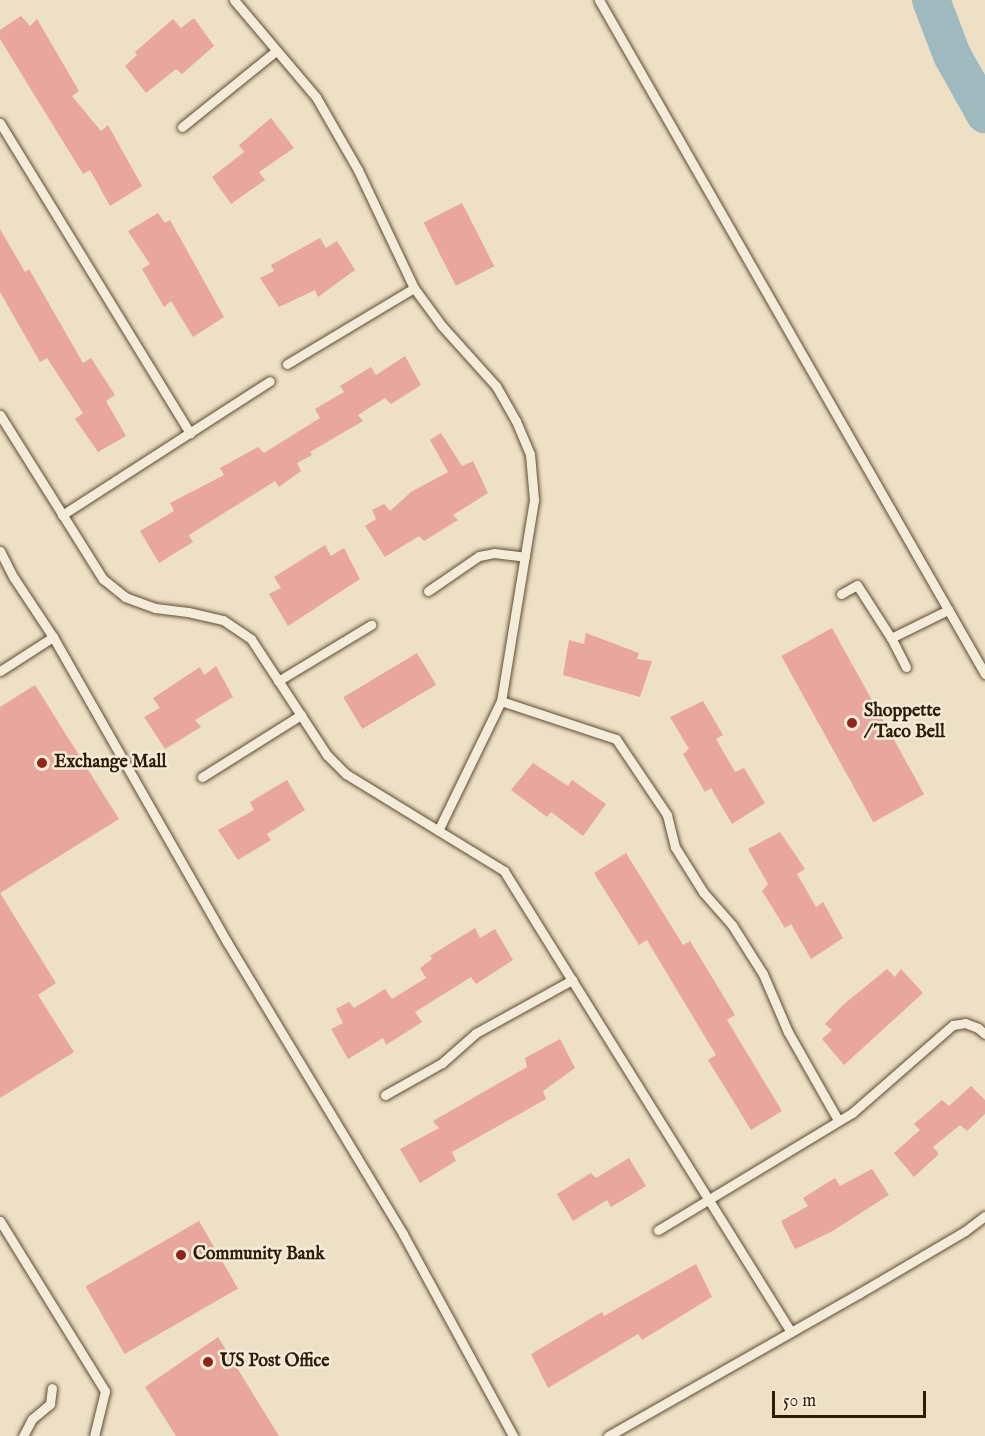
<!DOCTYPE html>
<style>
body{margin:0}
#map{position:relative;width:985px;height:1436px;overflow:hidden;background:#eee0c4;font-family:"IM FELL English",serif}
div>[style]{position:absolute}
.river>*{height:38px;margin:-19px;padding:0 19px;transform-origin:19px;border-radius:19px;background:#9fbabf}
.building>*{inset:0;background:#e8a69c;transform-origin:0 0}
.roads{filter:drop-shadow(0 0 2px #5f4d34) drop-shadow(0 0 2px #5f4d34)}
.service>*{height:9px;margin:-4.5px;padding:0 4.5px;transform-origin:4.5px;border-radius:4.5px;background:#f4ebd9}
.dots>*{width:16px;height:16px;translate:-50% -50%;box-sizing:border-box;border:3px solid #f4ebd9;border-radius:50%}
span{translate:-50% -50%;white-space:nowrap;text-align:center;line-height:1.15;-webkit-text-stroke:5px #f4ebd9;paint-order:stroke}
.poi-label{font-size:18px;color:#2f1c04;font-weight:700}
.left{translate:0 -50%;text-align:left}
.scale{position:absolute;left:772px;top:1391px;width:154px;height:27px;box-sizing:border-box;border:3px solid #2f1c04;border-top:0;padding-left:8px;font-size:18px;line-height:21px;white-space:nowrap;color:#2f1c04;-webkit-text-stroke:4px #f4ebd9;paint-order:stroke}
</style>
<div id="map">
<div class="river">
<div style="left:931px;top:0;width:59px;rotate:69.1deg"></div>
<div style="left:952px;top:55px;width:68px;rotate:60.8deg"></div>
</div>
<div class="building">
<div style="clip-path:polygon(21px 16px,30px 26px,37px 19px,79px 91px,72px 96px,101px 131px,108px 125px,142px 186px,110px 206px,90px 170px,83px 174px,0 39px,0 30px)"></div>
<div style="clip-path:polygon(194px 18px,214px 46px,182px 74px,176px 69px,146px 93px,125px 66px,137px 55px,135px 52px,173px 19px,181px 28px)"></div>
<div style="clip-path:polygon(271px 118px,294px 148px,259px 172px,265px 180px,231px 204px,212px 177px,244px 152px,239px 145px)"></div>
<div style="left:462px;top:203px;width:71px;height:43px;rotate:63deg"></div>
<div style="clip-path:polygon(158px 213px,165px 223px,170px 220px,224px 317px,193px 337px,171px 301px,164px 307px,142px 269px,150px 264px,128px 231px)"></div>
<div style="clip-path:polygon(0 229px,25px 272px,29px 269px,83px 363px,91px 358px,115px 395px,106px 401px,126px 436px,98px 452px,75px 419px,83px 413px,47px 358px,40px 362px,0 292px)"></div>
<div style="clip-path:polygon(320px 238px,326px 248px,337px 241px,355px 270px,318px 297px,315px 290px,279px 307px,260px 278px,274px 271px,271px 265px)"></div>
<div style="clip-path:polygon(405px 356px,421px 385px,391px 404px,385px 398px,358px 415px,363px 421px,310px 452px,312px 455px,297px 463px,301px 471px,279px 487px,275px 481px,189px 535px,193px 542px,159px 563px,140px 531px,174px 511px,170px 503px,224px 475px,220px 468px,258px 447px,264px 453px,320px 418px,315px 409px,344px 392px,340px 386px,371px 367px,376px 375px)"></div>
<div style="clip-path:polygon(441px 433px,462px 466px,473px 461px,488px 493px,453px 515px,458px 520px,424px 541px,419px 536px,385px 557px,365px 526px,376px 519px,372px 510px,384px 504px,390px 511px,411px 492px,448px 472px,430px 440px)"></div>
<div style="clip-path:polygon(325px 545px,331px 556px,344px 548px,360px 579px,288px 626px,269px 594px,281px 588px,274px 577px)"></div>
<div style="left:832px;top:628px;width:190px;height:58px;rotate:61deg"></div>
<div style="clip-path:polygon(586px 633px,639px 653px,637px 659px,652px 661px,640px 697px,563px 675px,569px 640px,584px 644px)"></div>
<div style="left:417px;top:653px;width:37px;height:86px;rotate:59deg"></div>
<div style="clip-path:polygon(216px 666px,233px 697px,195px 720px,201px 727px,165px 749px,144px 717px,160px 708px,153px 698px,200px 667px,204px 675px)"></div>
<div style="clip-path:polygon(35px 685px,119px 819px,0 893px,0 707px)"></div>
<div style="clip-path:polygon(703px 701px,723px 735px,716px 739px,735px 772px,744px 768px,765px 803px,732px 824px,711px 788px,705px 792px,683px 754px,689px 749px,670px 717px)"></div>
<div style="clip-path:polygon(533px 763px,568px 786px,572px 780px,606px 804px,583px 836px,551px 812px,547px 817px,511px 790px)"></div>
<div style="clip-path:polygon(287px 780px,305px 810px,267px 834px,271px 840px,238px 860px,218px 830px,254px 810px,250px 802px)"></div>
<div style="clip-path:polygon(780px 832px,805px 869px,797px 874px,816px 907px,823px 902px,843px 938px,811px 959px,791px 924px,785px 928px,762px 891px,768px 884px,748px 849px)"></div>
<div style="clip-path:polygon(626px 853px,683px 945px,690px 941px,735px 1015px,727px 1020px,782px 1111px,751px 1130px,708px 1060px,716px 1055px,647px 940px,639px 945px,594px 873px)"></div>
<div style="clip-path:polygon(0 893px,56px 983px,38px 995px,74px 1052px,0 1098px)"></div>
<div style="clip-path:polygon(475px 928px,480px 938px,495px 929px,513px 960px,476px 984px,471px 977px,415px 1012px,422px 1022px,386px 1045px,383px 1038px,348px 1059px,331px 1029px,343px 1023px,336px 1009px,349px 1002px,354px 1008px,385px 989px,392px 999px,426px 978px,420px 968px,432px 959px,430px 956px)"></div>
<div style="clip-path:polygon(887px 969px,895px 977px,901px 969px,923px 993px,844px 1065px,822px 1039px,832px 1030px,825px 1024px,843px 1005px)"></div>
<div style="clip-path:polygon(560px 1039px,575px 1068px,543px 1091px,546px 1099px,452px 1152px,456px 1161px,420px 1183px,400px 1149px,439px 1128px,433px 1121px,527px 1067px,525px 1058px)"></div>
<div style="clip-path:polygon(971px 1086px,985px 1100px,985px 1114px,967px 1131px,960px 1125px,933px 1147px,939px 1154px,914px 1177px,894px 1153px,920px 1130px,914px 1124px,942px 1100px,949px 1106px)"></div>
<div style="clip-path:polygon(629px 1158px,646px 1186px,611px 1207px,607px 1200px,573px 1221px,557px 1194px,591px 1173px,596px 1178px)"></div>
<div style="clip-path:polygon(872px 1169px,889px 1195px,831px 1232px,795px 1249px,781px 1221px,808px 1206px,803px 1198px,835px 1178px,840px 1186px)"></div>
<div style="left:199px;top:1221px;width:78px;height:131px;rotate:60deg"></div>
<div style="clip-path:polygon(696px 1264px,712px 1297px,642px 1340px,638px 1334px,548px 1388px,531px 1354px,602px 1312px,604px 1316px)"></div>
<div style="clip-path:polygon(218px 1337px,279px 1436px,176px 1436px,145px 1387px)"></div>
</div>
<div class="roads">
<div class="service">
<div style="left:234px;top:0;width:127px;rotate:49.8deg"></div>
<div style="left:316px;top:97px;width:84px;rotate:60.1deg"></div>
<div style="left:358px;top:170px;width:131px;rotate:64.6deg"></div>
<div style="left:414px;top:288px;width:47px;rotate:53.6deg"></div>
<div style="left:442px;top:326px;width:81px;rotate:48deg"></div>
<div style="left:496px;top:386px;width:40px;rotate:60.3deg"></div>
<div style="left:516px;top:421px;width:36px;rotate:67deg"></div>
<div style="left:530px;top:454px;width:46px;rotate:85deg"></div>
<div style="left:534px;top:500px;width:204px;rotate:99.3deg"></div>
<div style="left:501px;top:701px;width:144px;rotate:115.9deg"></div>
<div style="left:599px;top:0;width:777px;rotate:60.2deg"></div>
<div style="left:0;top:123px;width:364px;rotate:58.5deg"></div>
<div style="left:182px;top:127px;width:121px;rotate:-39deg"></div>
<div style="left:287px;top:364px;width:148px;rotate:-30.9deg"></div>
<div style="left:0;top:415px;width:194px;rotate:57.9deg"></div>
<div style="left:103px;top:579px;width:28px;rotate:39deg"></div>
<div style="left:125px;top:597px;width:32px;rotate:20deg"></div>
<div style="left:155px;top:608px;width:33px;rotate:7deg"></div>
<div style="left:188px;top:612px;width:36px;rotate:13deg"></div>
<div style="left:223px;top:620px;width:34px;rotate:34deg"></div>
<div style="left:251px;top:639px;width:139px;rotate:56.8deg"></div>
<div style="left:327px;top:755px;width:27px;rotate:45deg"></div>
<div style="left:346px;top:774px;width:185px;rotate:31.5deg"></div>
<div style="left:504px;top:871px;width:543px;rotate:58.1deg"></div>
<div style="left:62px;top:515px;width:247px;rotate:-32.8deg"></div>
<div style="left:0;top:551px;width:30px;rotate:63deg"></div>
<div style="left:14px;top:578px;width:71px;rotate:56.5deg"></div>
<div style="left:53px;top:637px;width:351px;rotate:60.3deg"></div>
<div style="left:227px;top:942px;width:341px;rotate:58.9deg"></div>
<div style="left:403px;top:1234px;width:230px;rotate:61.4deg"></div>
<div style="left:428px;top:591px;width:62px;rotate:-34.5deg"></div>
<div style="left:479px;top:556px;width:15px;rotate:-11deg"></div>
<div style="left:494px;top:553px;width:31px;rotate:7deg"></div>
<div style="left:841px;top:594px;width:18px;rotate:-29deg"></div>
<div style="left:857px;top:585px;width:63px;rotate:57.3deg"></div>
<div style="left:906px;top:667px;width:33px;rotate:-117deg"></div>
<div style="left:891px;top:638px;width:64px;rotate:-26.2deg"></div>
<div style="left:0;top:671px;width:63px;rotate:-32.7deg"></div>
<div style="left:278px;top:681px;width:109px;rotate:-31.1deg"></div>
<div style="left:501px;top:701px;width:121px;rotate:18.3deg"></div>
<div style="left:616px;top:739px;width:92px;rotate:56.1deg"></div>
<div style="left:667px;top:815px;width:33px;rotate:76deg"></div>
<div style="left:675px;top:847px;width:53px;rotate:58.1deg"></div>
<div style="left:703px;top:892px;width:44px;rotate:48.7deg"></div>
<div style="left:732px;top:925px;width:58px;rotate:57.7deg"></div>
<div style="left:763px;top:974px;width:63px;rotate:66.7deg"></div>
<div style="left:788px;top:1032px;width:101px;rotate:60.4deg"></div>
<div style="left:202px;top:777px;width:117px;rotate:-32.1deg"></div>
<div style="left:385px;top:1095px;width:65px;rotate:-29.3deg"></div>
<div style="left:442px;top:1063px;width:45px;rotate:-41.4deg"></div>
<div style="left:476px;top:1033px;width:110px;rotate:-28.9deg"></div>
<div style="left:0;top:1221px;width:200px;rotate:58.3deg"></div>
<div style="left:105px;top:1391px;width:46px;rotate:103.7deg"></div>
<div style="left:658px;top:1230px;width:227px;rotate:-31.1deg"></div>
<div style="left:852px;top:1113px;width:134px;rotate:-41.1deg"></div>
<div style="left:953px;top:1025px;width:12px;rotate:-9deg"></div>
<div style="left:965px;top:1023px;width:14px;rotate:21deg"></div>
<div style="left:978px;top:1028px;width:9px;rotate:41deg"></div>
<div style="left:23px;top:1436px;width:19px;rotate:-62deg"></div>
<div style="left:32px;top:1419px;width:23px;rotate:-40deg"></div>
<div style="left:50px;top:1404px;width:16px;rotate:-83deg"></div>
<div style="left:608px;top:1436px;width:288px;rotate:-29.6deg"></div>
<div style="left:858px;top:1294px;width:124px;rotate:-30.5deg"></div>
<div style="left:965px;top:1231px;width:25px;rotate:-37deg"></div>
</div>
</div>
<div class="dots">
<div style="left:852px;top:723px;background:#8f2418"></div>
<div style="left:42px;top:763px;background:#8f2418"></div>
<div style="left:181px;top:1255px;background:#8f2418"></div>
<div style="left:208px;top:1362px;background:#8f2418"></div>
</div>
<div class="poi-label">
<span class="left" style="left:864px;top:723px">Shoppette<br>/ Taco Bell</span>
<span class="left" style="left:54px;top:763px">Exchange Mall</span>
<span class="left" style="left:193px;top:1255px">Community Bank</span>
<span class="left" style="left:220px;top:1362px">US Post Office</span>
</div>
<div class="scale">50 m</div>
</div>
